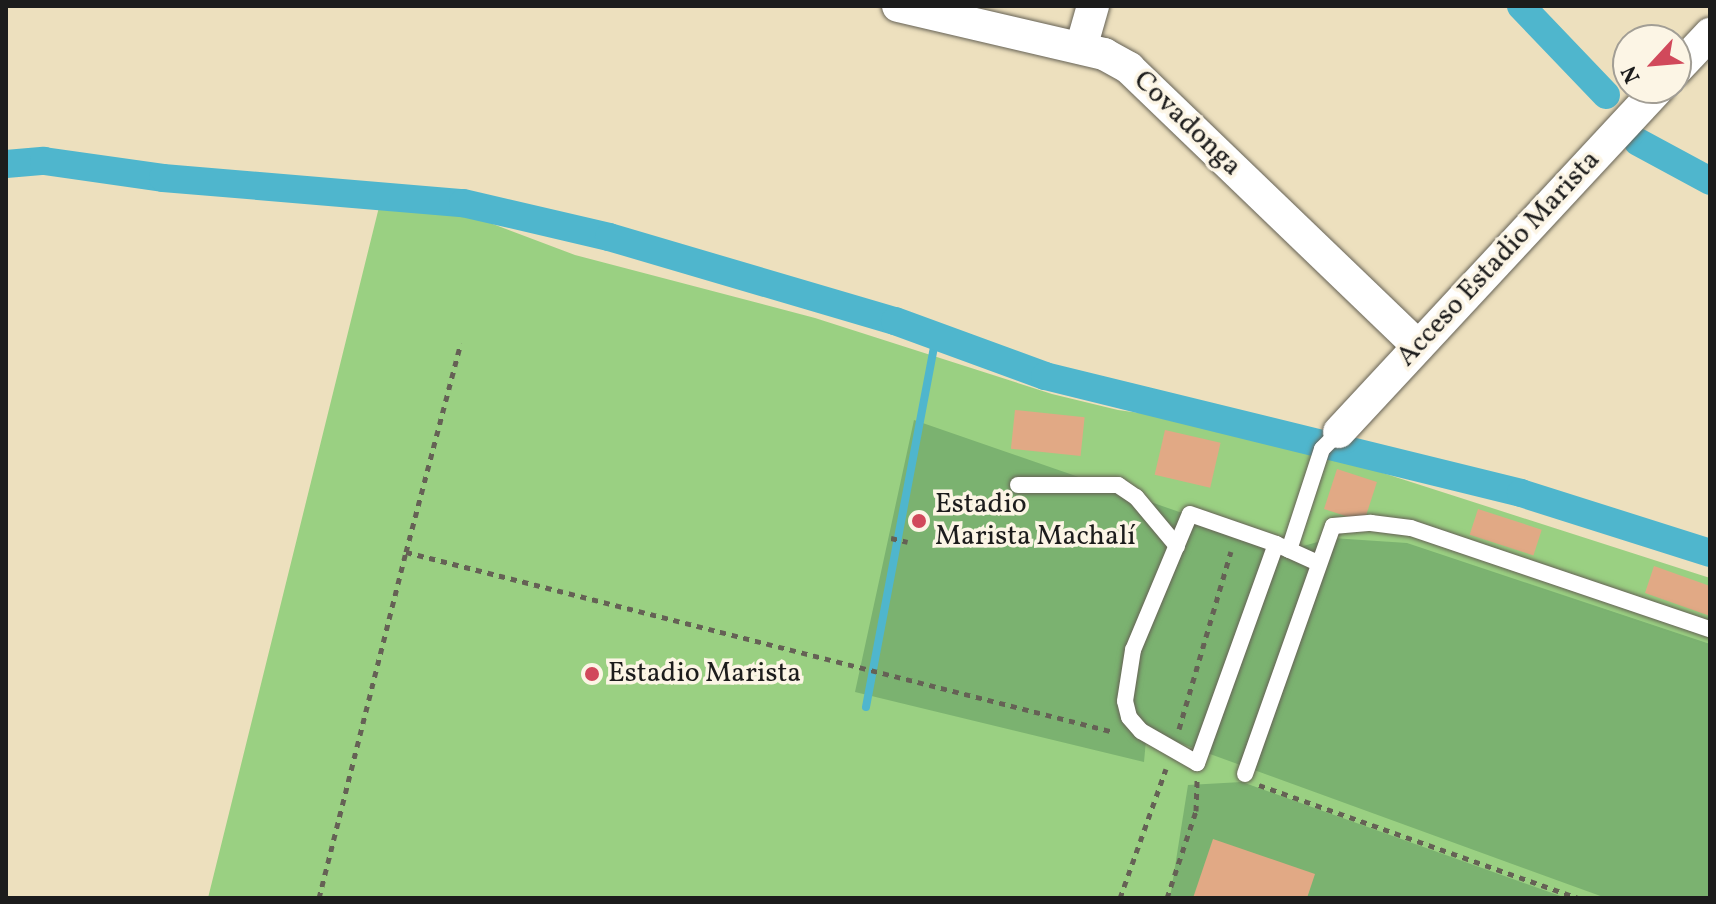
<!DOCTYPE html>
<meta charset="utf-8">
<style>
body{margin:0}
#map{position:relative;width:1716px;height:904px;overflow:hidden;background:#ede0be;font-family:Vollkorn,serif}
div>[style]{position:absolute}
.green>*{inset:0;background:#9ad082}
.forest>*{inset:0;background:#7bb270}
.stream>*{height:8px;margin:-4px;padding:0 4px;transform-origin:4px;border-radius:4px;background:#4fb6cd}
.canal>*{height:28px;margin:-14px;padding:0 14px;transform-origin:14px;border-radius:14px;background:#4fb6cd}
.building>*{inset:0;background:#e1a985;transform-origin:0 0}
.path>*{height:5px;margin-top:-2.5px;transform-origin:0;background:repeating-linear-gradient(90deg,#656155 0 6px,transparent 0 12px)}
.roads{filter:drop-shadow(0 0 2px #656155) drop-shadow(0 0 2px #656155)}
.lane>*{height:16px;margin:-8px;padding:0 8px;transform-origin:8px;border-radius:8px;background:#fff}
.street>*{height:32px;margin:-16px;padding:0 16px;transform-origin:16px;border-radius:16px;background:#fff}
.dots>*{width:22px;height:22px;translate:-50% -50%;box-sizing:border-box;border:4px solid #fcf5e5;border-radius:50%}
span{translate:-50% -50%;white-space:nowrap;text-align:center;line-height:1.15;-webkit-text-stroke:7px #fcf5e5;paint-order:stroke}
.street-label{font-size:28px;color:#1c1c1c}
.poi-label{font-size:28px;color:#1c1c1c}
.left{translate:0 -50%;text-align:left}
.frame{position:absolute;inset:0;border:8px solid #1c1c1c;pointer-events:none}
.north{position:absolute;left:1612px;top:24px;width:80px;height:80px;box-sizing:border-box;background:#fcf5e5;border:2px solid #a29e95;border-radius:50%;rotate:244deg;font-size:22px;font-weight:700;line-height:32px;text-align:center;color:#1c1c1c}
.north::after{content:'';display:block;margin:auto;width:28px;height:36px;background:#d1495b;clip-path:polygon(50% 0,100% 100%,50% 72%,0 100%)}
</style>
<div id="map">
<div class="green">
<div style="clip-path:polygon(381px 199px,461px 212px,575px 255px,815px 318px,1052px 394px,1118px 410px,1284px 433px,1358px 465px,1710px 578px,1710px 898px,208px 898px)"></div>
</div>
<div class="forest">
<div style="clip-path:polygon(914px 420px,1289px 550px,1332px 538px,1407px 543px,1710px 644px,1710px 898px,1606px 898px,1155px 734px,1132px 713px,1132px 655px,1117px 697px,1124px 717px,1146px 740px,1144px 762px,855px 692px)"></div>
<div style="clip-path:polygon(1242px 782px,1566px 898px,1170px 898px,1188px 785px)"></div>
</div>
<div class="stream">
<div style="left:866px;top:707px;width:379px;rotate:-79.3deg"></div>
</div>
<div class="canal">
<div style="left:1521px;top:6px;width:123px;rotate:46.3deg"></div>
<div style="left:1638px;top:142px;width:82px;rotate:28.4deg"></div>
<div style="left:6px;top:164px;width:38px;rotate:-5deg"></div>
<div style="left:44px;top:161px;width:120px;rotate:8.1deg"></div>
<div style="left:163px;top:178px;width:301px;rotate:4.8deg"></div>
<div style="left:463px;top:203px;width:150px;rotate:13.1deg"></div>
<div style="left:609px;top:237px;width:298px;rotate:16.4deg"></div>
<div style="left:895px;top:321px;width:160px;rotate:20.1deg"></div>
<div style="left:1045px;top:376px;width:490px;rotate:13.8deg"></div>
<div style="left:1521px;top:493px;width:198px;rotate:17.6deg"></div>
</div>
<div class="building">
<div style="left:1015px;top:410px;width:70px;height:39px;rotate:6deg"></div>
<div style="left:1165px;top:430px;width:57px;height:46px;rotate:13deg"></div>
<div style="left:1337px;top:469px;width:42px;height:42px;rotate:18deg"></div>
<div style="left:1478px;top:509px;width:67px;height:27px;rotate:18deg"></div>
<div style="clip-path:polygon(1654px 566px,1710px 586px,1710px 616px,1645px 593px)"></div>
<div style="clip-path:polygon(1213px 839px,1315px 874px,1307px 898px,1193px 898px)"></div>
</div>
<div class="path">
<div style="left:891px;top:538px;width:17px;rotate:13deg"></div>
<div style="left:406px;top:552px;width:216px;rotate:-75.3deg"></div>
<div style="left:1179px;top:729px;width:185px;rotate:-73.7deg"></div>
<div style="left:1259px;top:785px;width:338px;rotate:19.5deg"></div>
<div style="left:319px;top:898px;width:357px;rotate:-75.9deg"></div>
<div style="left:406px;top:552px;width:731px;rotate:14.26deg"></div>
<div style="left:1120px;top:898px;width:137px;rotate:-70.4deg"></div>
<div style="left:1167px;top:898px;width:92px;rotate:-71.6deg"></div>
<div style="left:1196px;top:811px;width:31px;rotate:-88deg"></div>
</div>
<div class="roads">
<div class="lane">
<div style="left:1018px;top:485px;width:100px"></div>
<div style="left:1118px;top:485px;width:22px;rotate:34deg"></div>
<div style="left:1136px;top:497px;width:64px;rotate:50.1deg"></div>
<div style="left:1276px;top:544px;width:233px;rotate:109.8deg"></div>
<div style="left:1197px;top:763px;width:64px;rotate:-150.3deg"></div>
<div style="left:1141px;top:731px;width:18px;rotate:-131deg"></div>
<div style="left:1129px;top:717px;width:16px;rotate:-104deg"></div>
<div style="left:1125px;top:701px;width:52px;rotate:-81.1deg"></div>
<div style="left:1133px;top:650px;width:147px;rotate:-67.3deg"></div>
<div style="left:1190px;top:514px;width:91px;rotate:19.2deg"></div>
<div style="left:1276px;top:544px;width:46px;rotate:24.3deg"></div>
<div style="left:1289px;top:550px;width:106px;rotate:-71.9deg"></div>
<div style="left:1322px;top:449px;width:24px;rotate:-45deg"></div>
<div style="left:1245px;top:774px;width:263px;rotate:-70.5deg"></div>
<div style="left:1333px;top:526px;width:38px;rotate:-5deg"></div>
<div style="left:1371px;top:523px;width:40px;rotate:7.1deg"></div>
<div style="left:1411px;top:528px;width:316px;rotate:18.7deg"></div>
</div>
<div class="street">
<div style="left:898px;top:6px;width:212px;rotate:13.1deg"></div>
<div style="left:1104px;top:54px;width:29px;rotate:29deg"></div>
<div style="left:1129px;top:68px;width:401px;rotate:43.9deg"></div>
<div style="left:1081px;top:48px;width:44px;rotate:-74.1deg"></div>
<div style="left:1676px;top:70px;width:50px;rotate:-46.6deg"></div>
<div style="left:1339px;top:432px;width:470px;rotate:-47.1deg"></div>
</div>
</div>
<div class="dots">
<div style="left:919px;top:521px;background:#d1495b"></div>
<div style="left:592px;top:674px;background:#d1495b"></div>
</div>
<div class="street-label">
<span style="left:1187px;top:124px;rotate:44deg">Covadonga</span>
<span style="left:1499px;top:259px;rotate:-47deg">Acceso Estadio Marista</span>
</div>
<div class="poi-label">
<span class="left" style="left:935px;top:521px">Estadio<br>Marista Machalí</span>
<span class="left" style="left:608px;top:674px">Estadio Marista</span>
</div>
<div class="frame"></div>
<div class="north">N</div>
</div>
